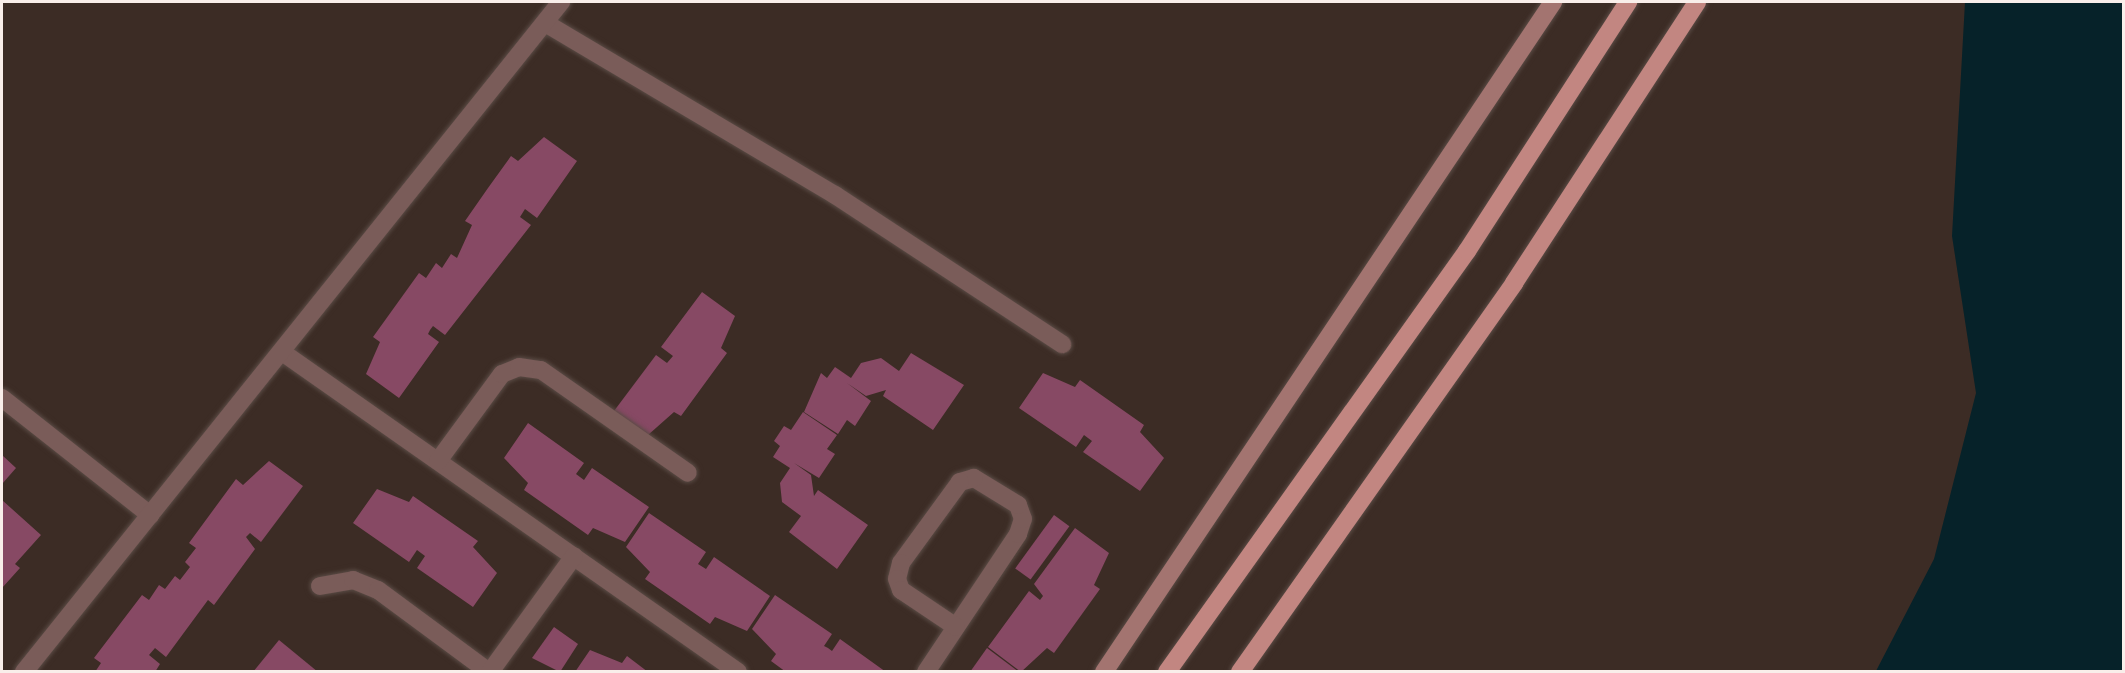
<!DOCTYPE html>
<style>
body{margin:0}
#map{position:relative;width:2125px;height:673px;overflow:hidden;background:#3c2c25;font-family:"Alegreya Sans",sans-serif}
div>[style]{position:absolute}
.water>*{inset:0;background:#062229}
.building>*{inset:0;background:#874964;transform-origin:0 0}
.roads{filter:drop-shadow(0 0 2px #5a4b45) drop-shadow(0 0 2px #5a4b45)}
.street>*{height:18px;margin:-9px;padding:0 9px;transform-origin:9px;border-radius:9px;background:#7a5c59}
.secondary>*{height:18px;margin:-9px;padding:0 9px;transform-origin:9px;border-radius:9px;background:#a37470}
.primary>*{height:18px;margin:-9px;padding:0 9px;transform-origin:9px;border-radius:9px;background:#c28681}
span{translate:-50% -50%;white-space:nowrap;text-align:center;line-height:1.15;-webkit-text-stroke:6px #3c2c25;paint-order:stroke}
.frame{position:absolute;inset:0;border:3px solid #f9eeea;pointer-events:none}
</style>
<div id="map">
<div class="water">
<div style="clip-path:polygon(1965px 2px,2123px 2px,2123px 671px,1876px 671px,1934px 559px,1976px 393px,1952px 236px)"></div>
</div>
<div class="building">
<div style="clip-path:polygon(544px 137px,577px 161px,537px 218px,525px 209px,520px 217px,531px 225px,445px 335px,433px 326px,430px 330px,428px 334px,439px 342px,399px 398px,366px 374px,380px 342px,373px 337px,419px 273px,426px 278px,436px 263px,442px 268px,451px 254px,457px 258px,472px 225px,465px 221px,488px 188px,511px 156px,518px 161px)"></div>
<div style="clip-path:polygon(702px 292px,735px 316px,721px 348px,727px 353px,681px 416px,674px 412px,648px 435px,614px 411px,656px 355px,667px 363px,673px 356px,661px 347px)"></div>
<div style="clip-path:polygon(911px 353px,964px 385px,933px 430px,883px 396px,886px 390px,866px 396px,847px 383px,871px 401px,855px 426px,847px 420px,838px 434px,804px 412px,821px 373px,827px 378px,835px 367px,851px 378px,861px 363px,881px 358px,899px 371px)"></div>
<div style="clip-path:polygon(1043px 373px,1075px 387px,1080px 380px,1144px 425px,1140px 432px,1164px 458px,1140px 491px,1083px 452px,1092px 441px,1084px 435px,1076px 447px,1019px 408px)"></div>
<div style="clip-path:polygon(803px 412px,837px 435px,827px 449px,835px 454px,819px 478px,794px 463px,811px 475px,814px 496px,818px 490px,868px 525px,837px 569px,789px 532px,801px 516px,782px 502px,780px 483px,790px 468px,773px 457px,780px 446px,774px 441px,784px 426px,791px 430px)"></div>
<div style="clip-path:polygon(528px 423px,584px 463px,576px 474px,584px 480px,592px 468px,649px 507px,625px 542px,593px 528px,588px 535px,524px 490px,528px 483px,504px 458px)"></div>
<div style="clip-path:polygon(2px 455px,16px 468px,2px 484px)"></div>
<div style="clip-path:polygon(269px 461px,303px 486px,261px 542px,250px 533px,246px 537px,255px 549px,214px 605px,208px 600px,166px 657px,155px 648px,149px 655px,160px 664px,155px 672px,95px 672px,101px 663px,94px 658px,142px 595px,149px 600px,159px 585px,165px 589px,175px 576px,180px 580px,190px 567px,185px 562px,196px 548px,189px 543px,236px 479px,243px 485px)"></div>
<div style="clip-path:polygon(377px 489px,409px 502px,413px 496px,478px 541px,473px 547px,497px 573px,473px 607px,417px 568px,425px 556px,417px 550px,409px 562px,353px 523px)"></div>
<div style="clip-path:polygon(2px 500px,41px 535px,15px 564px,20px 568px,2px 588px)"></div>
<div style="clip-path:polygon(649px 513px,706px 552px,698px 564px,706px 569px,714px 557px,770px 596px,747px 631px,715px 617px,710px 624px,645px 579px,650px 572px,626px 547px)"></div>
<div style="left:1054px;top:515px;width:19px;height:66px;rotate:36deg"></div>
<div style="clip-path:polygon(1075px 528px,1109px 553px,1094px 585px,1100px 589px,1054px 653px,1047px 648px,1021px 672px,988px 647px,1029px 591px,1040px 600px,1043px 596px,1034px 584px)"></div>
<div style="clip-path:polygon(775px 595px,832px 634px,824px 646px,828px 648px,832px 651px,840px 639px,886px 672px,786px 672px,771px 661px,776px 654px,752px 629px)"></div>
<div style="clip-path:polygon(554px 627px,578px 644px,560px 672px,532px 658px)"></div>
<div style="clip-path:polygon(279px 640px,318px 672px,253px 672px)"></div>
<div style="clip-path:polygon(987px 648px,1019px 672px,970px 672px)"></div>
<div style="clip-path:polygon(590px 650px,622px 663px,627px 656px,648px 672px,575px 672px)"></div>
</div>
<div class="roads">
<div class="street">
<div style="left:547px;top:24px;width:335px;rotate:30.7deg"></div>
<div style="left:835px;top:195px;width:272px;rotate:33.3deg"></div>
<div style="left:282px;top:352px;width:557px;rotate:35.06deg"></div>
<div style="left:2px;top:398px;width:189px;rotate:38.3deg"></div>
<div style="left:438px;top:461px;width:108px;rotate:-53.7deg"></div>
<div style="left:502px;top:374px;width:18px;rotate:-22deg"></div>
<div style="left:519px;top:367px;width:22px;rotate:8deg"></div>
<div style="left:541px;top:370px;width:179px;rotate:35deg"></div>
<div style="left:320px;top:586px;width:34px;rotate:-10deg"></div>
<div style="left:353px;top:580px;width:27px;rotate:22deg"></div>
<div style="left:378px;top:590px;width:138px;rotate:36.5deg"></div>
<div style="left:24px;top:672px;width:859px;rotate:-51.29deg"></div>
<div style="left:490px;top:672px;width:143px;rotate:-54.1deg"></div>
<div style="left:926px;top:672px;width:166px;rotate:-56.3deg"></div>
<div style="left:1018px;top:534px;width:16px;rotate:-72deg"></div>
<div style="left:1023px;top:519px;width:15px;rotate:-110deg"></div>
<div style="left:1018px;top:505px;width:52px;rotate:-148.5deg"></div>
<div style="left:974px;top:478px;width:15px;rotate:164deg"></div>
<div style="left:960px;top:482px;width:100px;rotate:126.1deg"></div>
<div style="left:901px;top:563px;width:16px;rotate:104deg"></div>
<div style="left:897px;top:579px;width:12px;rotate:70deg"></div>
<div style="left:901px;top:590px;width:66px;rotate:33.9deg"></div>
</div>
<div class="secondary">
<div style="left:1104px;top:672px;width:807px;rotate:-56.17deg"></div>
</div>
<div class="primary">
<div style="left:1167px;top:672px;width:517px;rotate:-54.53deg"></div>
<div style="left:1467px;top:251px;width:297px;rotate:-57.1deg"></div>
<div style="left:1240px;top:672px;width:476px;rotate:-54.8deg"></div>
<div style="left:1514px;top:283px;width:335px;rotate:-56.9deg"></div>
</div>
</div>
<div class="frame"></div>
</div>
